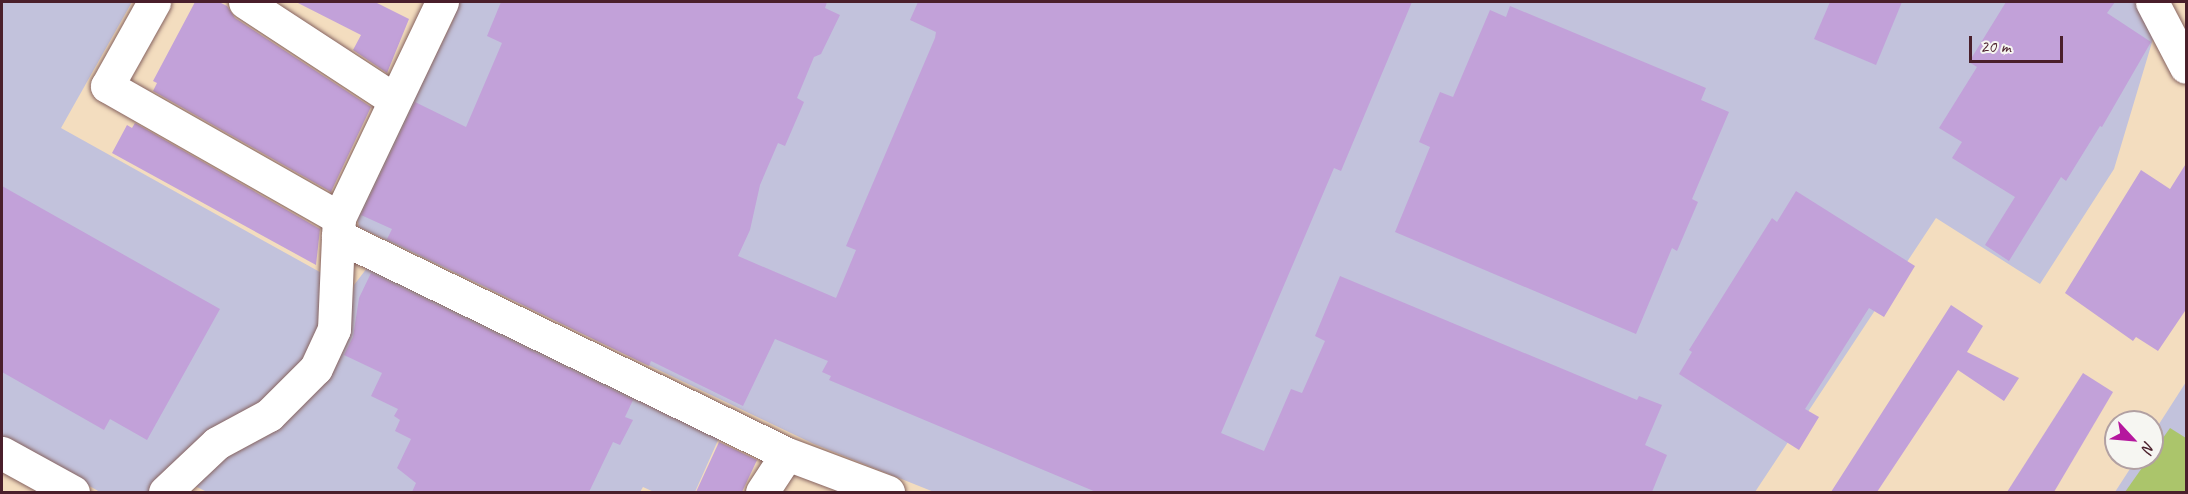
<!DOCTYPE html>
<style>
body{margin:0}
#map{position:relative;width:2188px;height:494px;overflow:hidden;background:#f3ddbf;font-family:Caveat,sans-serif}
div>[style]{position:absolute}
.industrial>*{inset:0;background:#c2c2dc}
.green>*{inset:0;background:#abc56b}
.building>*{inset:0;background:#c2a1d9}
.roads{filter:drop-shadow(0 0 2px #85625f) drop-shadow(0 0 2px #85625f)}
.street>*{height:33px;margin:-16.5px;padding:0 16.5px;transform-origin:16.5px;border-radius:16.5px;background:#fff}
span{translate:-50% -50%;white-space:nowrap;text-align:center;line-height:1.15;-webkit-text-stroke:6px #f6f6f2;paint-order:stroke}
.frame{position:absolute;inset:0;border:3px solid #4a1f2b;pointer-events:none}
.north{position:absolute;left:2104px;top:410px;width:60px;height:60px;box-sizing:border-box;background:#f6f6f2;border:2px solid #b1a0a2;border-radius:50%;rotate:116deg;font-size:16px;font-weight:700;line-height:24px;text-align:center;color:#4a1f2b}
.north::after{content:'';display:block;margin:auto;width:21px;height:27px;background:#b5179e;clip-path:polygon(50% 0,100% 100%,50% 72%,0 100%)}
.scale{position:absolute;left:1969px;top:36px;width:94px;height:27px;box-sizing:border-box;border:3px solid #4a1f2b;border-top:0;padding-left:8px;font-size:18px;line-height:21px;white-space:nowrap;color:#4a1f2b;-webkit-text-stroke:4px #f6f6f2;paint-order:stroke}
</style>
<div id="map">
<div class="industrial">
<div style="clip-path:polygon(2px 2px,132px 2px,61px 128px,327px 276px,327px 297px,307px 360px,282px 389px,151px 492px,100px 492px,2px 437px)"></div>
<div style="clip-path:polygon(410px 2px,2135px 2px,2153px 39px,2114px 169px,2040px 284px,1936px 218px,1755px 492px,934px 492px,814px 444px,359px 227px,357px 216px,454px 18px,431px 4px)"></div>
<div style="clip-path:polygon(367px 268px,723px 429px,695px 492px,654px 492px,643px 487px,640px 492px,207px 492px,193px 485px,348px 331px,354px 285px)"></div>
<div style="clip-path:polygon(2186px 382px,2186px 492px,2115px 492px,2137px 458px,2152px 458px,2152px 435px)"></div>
</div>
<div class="green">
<div style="clip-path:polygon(2170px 428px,2186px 438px,2186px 492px,2125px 492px)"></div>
</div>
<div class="building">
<div style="clip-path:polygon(195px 2px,219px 2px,227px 6px,235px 18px,371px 107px,331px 192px,153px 91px,157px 83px,153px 81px)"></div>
<div style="clip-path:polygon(296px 2px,375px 2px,409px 19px,387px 73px,353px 50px,361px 35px)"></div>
<div style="clip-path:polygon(501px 2px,827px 2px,825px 8px,840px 15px,821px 54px,814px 57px,797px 98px,804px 102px,785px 146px,778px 143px,760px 185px,750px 230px,738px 256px,836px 298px,856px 250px,846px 246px,935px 38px,936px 32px,910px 20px,918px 2px,1412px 2px,1341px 171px,1334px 168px,1221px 433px,1264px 451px,1291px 389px,1302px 393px,1325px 341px,1315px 336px,1340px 276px,1637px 400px,1639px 396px,1662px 405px,1645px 445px,1667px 455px,1652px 492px,1096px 492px,829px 380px,831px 376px,822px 372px,828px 361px,775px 339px,743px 406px,651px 361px,649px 366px,387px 239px,392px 229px,361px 215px,415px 102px,466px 127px,502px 43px,487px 36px)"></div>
<div style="clip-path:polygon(1830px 2px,1902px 2px,1876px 65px,1814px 39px)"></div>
<div style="clip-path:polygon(2006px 2px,2115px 2px,2107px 13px,2151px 42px,2102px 127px,2100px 126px,2066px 181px,2061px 177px,2009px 261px,1985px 245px,2015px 197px,1952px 158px,1962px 142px,1939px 128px,1977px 67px,1969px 62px)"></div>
<div style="clip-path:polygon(1510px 6px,1706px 88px,1701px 100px,1729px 112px,1692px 199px,1698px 202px,1677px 251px,1672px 248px,1636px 334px,1395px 232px,1430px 147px,1419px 142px,1440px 92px,1453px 97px,1490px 10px,1506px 17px)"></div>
<div style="clip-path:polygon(135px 123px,320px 229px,316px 265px,112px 153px,127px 125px,132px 128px)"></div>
<div style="clip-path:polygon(2187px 162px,2187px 308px,2158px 351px,2136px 337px,2133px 341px,2065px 293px,2141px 170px,2170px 189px)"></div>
<div style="clip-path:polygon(2px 186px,220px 309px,147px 440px,110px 419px,104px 430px,2px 372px)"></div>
<div style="clip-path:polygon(1796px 191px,1915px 266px,1884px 317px,1869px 308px,1805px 409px,1819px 417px,1799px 450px,1679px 374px,1692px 352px,1689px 350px,1772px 218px,1777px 222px)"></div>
<div style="clip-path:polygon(371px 273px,633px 400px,625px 417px,633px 420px,620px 445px,613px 442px,589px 492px,412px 492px,416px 483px,397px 468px,411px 439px,395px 431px,400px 420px,394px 416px,398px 409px,371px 396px,382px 373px,344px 355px,353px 337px,359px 298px)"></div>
<div style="clip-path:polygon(1951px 305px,1983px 326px,1967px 352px,2019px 378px,2004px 401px,1958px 370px,1877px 492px,1831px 492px)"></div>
<div style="clip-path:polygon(2083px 373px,2113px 392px,2054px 492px,2007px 492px)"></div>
<div style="clip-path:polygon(719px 442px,757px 460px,742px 492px,696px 492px)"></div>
</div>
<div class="roads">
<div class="street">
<div style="left:154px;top:2px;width:96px;rotate:119.2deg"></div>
<div style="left:107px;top:86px;width:267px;rotate:29.6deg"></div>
<div style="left:245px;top:2px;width:177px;rotate:33.2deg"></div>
<div style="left:442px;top:2px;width:239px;rotate:115.5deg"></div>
<div style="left:339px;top:218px;width:18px;rotate:93deg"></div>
<div style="left:338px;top:236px;width:499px;rotate:25.9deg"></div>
<div style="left:787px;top:454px;width:108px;rotate:20.6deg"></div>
<div style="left:2152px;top:2px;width:73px;rotate:62.4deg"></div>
<div style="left:2px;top:453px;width:81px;rotate:28.8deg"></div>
<div style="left:165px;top:492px;width:71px;rotate:-43.3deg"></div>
<div style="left:217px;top:443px;width:59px;rotate:-28.3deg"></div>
<div style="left:269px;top:415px;width:66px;rotate:-45deg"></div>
<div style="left:316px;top:368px;width:43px;rotate:-65.2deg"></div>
<div style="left:334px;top:329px;width:93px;rotate:-87.5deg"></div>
<div style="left:762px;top:492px;width:45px;rotate:-56.7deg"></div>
</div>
</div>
<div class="frame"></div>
<div class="north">N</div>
<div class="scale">20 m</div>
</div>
